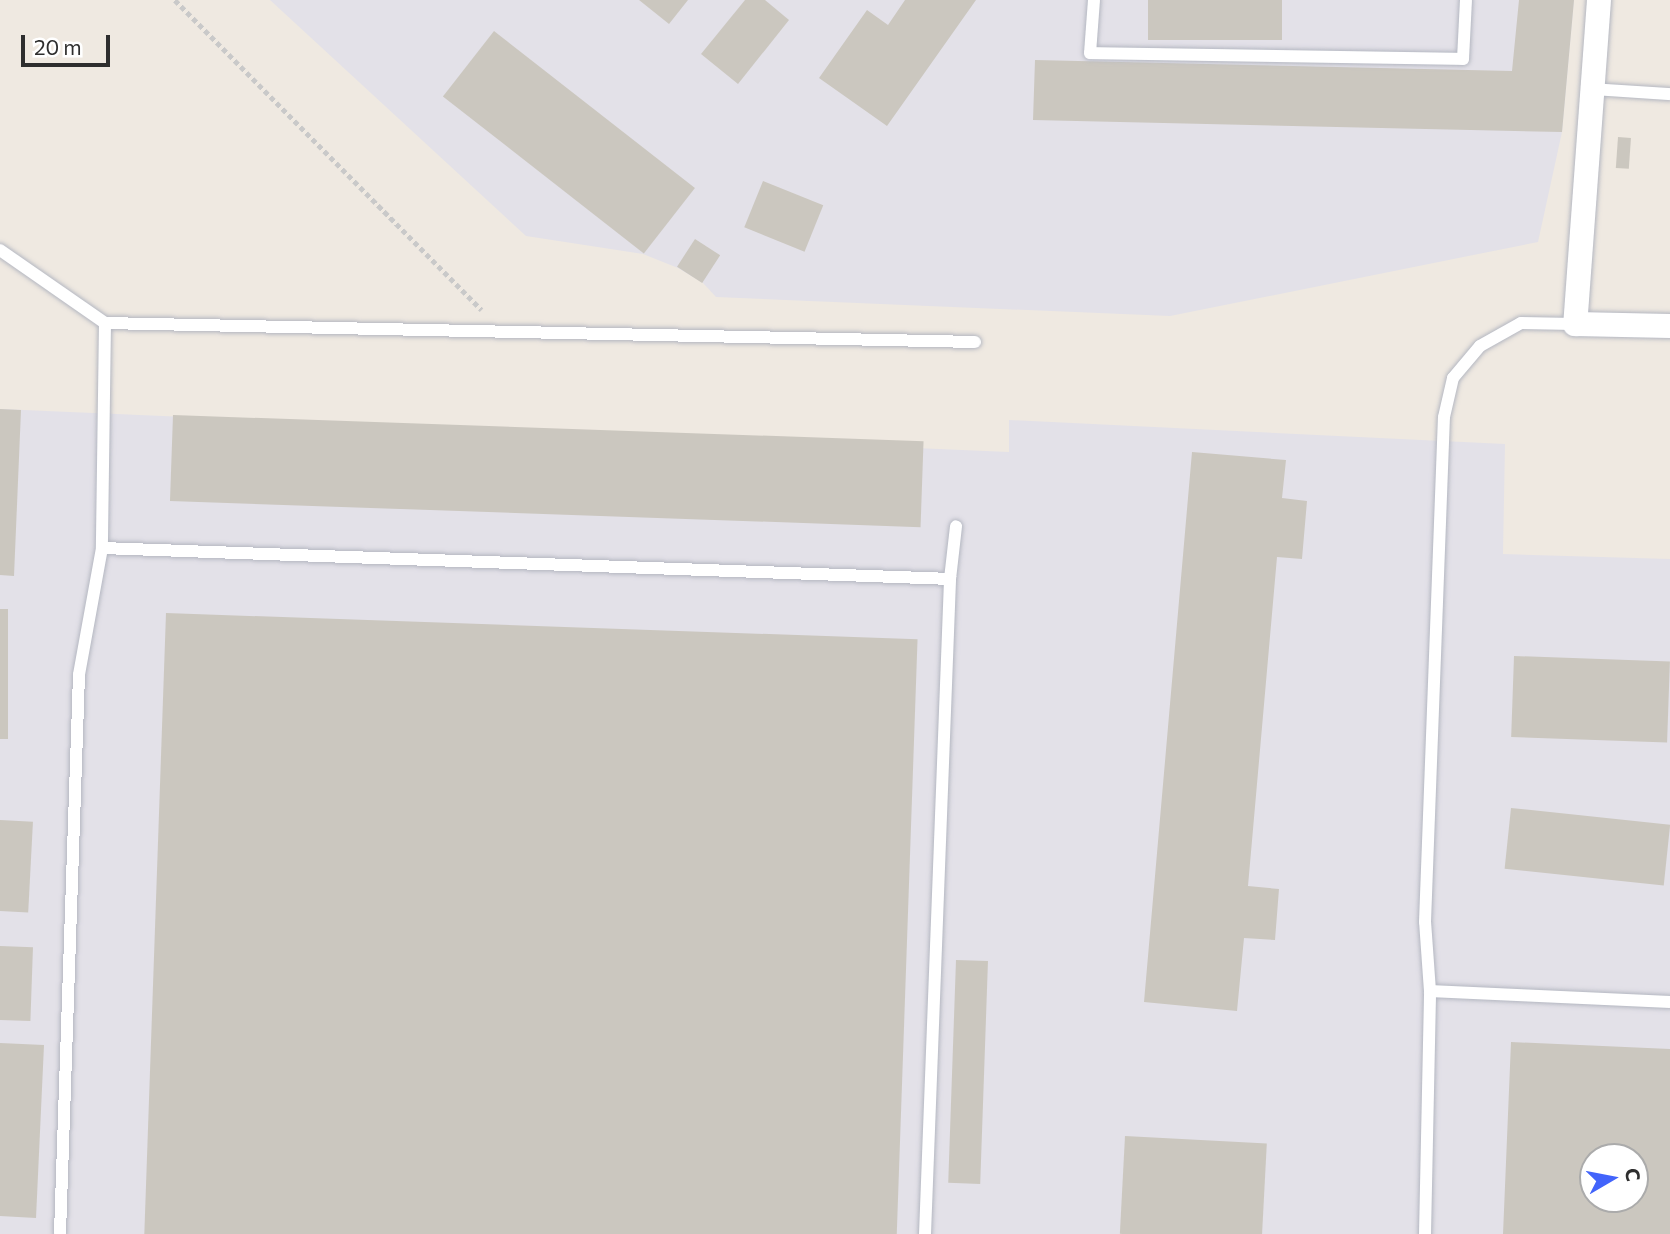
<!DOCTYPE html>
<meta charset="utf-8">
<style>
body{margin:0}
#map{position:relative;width:1670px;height:1234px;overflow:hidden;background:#efe9e1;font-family:Commissioner,sans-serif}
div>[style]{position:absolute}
.industrial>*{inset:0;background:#e3e1e8}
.building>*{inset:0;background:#cbc7bf;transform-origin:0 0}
.path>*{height:4.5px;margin-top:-2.25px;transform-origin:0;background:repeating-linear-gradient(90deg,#c9c9c9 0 5px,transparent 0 8.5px)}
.roads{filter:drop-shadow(0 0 2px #b4b7c1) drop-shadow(0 0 2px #b4b7c1)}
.lane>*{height:12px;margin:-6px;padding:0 6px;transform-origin:6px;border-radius:6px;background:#fff}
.street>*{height:24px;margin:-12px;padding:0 12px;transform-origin:12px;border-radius:12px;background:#fff}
span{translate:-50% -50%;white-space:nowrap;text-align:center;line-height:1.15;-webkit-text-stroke:5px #fff;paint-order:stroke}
.north{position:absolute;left:1579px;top:1143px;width:70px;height:70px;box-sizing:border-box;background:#fff;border:2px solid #ababab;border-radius:50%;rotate:80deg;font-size:19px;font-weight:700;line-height:28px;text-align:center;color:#2e2e2e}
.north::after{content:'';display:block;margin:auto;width:24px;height:32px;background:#4264fb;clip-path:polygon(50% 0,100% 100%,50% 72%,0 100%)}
.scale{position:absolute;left:21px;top:35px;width:89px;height:32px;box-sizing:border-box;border:4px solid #2e2e2e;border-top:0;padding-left:9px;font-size:21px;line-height:24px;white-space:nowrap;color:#2e2e2e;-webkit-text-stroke:5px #fff;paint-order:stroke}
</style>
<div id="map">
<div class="industrial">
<div style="clip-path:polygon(270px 0,1574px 0,1562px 132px,1538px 242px,1170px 316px,716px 297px,703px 283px,678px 268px,643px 254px,526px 236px)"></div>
<div style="clip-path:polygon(evenodd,0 409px,1009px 452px,1009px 420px,1505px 444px,1503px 554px,1670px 559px,1670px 1234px,0 1234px,0 409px,1593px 1157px,1635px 1157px,1635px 1199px,1593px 1199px,1593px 1157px)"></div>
</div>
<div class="building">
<div style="clip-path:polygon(639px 0,688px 0,669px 24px)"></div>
<div style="clip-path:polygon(745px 0,765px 0,789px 20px,738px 84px,701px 54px)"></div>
<div style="clip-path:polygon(905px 0,976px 0,887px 126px,819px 78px,867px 10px,888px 25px)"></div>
<div style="left:1148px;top:0;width:134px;height:40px"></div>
<div style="clip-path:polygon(1519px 0,1574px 0,1562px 132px,1033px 120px,1035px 60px,1512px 71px)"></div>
<div style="left:494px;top:31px;width:255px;height:83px;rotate:38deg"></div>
<div style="left:1618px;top:137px;width:13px;height:31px;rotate:4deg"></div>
<div style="left:763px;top:181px;width:65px;height:50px;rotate:22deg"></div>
<div style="left:695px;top:239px;width:30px;height:33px;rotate:33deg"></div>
<div style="clip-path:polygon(0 409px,21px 410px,14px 576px,0 575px)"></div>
<div style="left:173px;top:415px;width:751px;height:86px;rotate:2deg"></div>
<div style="clip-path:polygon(1192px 452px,1286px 460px,1282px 498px,1307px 501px,1302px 559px,1277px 557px,1248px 886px,1279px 889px,1275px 940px,1244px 938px,1237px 1011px,1144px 1002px)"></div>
<div style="left:0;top:609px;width:8px;height:130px"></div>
<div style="left:166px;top:613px;width:752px;height:622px;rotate:2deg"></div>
<div style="left:1514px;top:656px;width:156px;height:81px;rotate:2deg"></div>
<div style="left:1511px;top:808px;width:160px;height:61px;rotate:6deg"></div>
<div style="left:0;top:820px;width:33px;height:91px;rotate:3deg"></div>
<div style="left:0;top:946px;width:33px;height:74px;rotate:2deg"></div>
<div style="left:956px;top:960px;width:32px;height:223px;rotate:2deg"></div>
<div style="clip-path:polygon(evenodd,1511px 1042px,1670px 1049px,1670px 1234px,1503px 1234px,1511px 1042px,1593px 1157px,1635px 1157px,1635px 1199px,1593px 1199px,1593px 1157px)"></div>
<div style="clip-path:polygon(0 1043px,44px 1045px,36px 1218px,0 1216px)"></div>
<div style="left:1125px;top:1136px;width:142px;height:98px;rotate:3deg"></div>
</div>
<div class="path">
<div style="left:175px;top:0;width:436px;rotate:45.3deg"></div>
</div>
<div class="roads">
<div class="lane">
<div style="left:1094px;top:0;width:53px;rotate:94.3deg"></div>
<div style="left:1090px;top:53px;width:373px;rotate:0.9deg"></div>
<div style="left:1463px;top:59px;width:59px;rotate:-87.1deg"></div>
<div style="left:1592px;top:89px;width:78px;rotate:3.7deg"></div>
<div style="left:0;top:250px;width:128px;rotate:34.8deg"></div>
<div style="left:105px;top:323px;width:225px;rotate:90.8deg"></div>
<div style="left:102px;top:548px;width:129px;rotate:100.3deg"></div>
<div style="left:79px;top:675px;width:559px;rotate:91.95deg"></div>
<div style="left:105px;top:323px;width:870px;rotate:1.25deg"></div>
<div style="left:102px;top:548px;width:849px;rotate:2.09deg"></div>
<div style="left:1430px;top:991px;width:240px;rotate:2.6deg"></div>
<div style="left:925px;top:1234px;width:655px;rotate:-87.81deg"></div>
<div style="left:950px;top:579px;width:53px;rotate:-83.5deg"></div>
<div style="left:1425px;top:1234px;width:243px;rotate:-88.8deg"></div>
<div style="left:1430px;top:991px;width:69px;rotate:-94.1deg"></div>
<div style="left:1425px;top:922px;width:505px;rotate:-87.85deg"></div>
<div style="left:1444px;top:417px;width:40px;rotate:-77deg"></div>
<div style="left:1453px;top:378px;width:42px;rotate:-49.8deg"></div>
<div style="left:1480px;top:346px;width:47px;rotate:-29.3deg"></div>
<div style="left:1521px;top:323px;width:54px;rotate:1.1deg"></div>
</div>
<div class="street">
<div style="left:1599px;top:0;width:325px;rotate:94.2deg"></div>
<div style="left:1575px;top:324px;width:95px;rotate:1.2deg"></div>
</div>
</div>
<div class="north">С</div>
<div class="scale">20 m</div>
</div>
